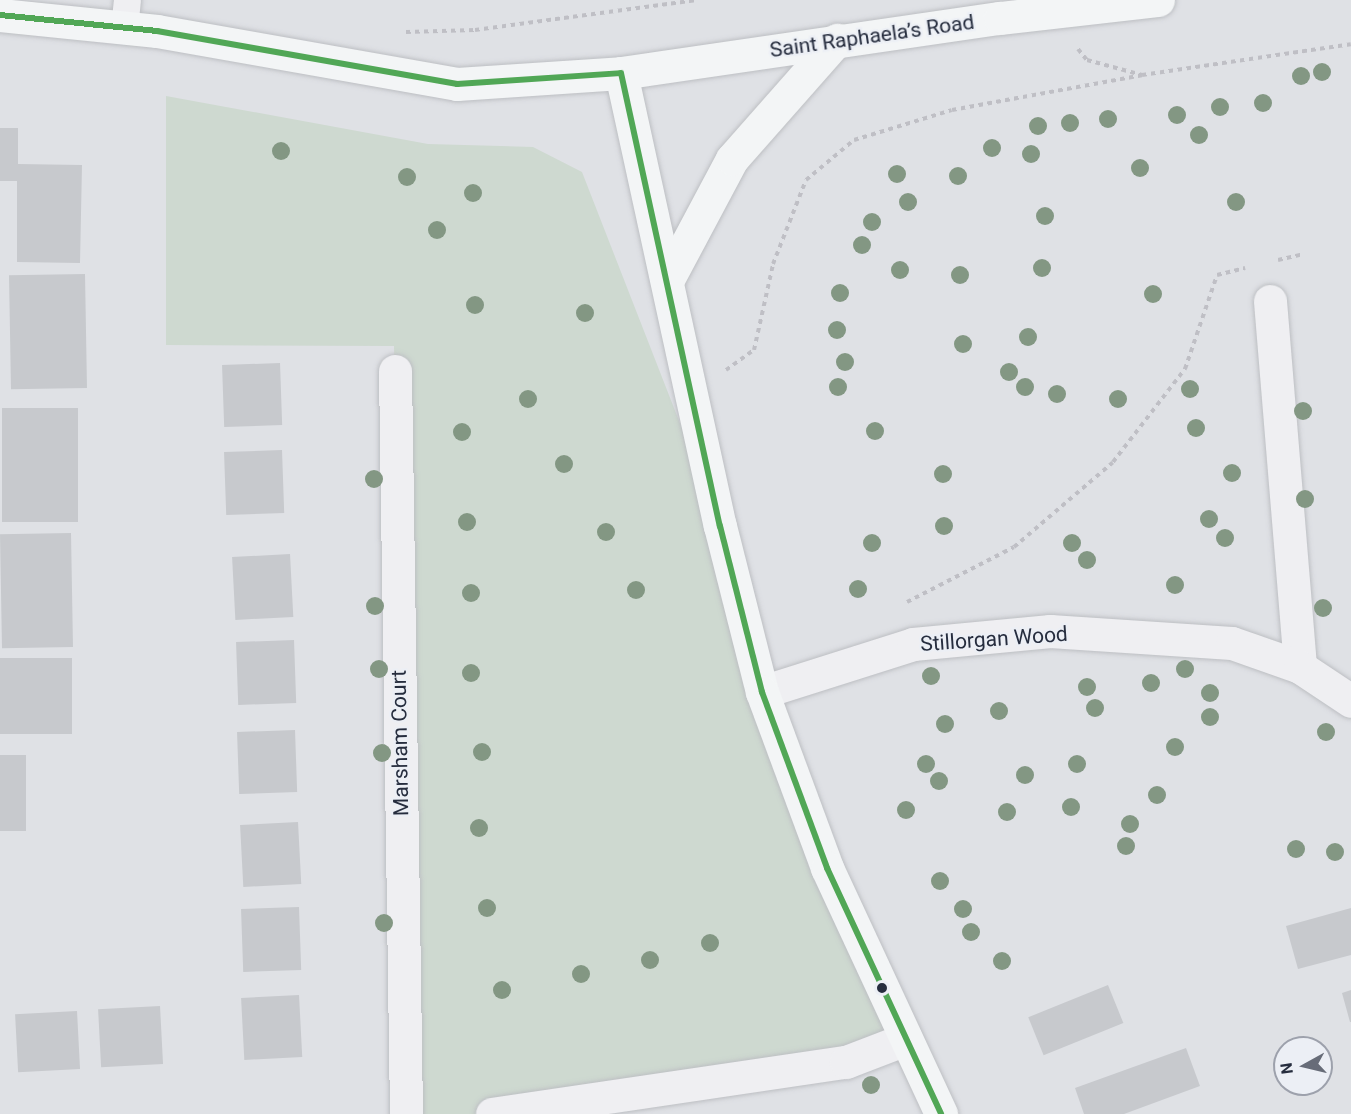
<!DOCTYPE html>
<meta charset="utf-8">
<style>
body{margin:0}
#map{position:relative;width:1351px;height:1114px;overflow:hidden;background:#dfe1e5;font-family:Roboto,sans-serif}
div>[style]{position:absolute}
.green>*{inset:0;background:#ced9d0}
.building>*{inset:0;background:#c7c9cd;transform-origin:0 0}
.path>*{height:4px;margin-top:-2px;transform-origin:0;background:repeating-linear-gradient(90deg,#bfbfc5 0 4.5px,transparent 0 9px)}
.roads{filter:drop-shadow(0 0 2px #bdbfc3) drop-shadow(0 0 2px #bdbfc3)}
.lane>*{height:27px;margin:-13.5px;padding:0 13.5px;transform-origin:13.5px;border-radius:13.5px;background:#efeff2}
.street>*{height:33px;margin:-16.5px;padding:0 16.5px;transform-origin:16.5px;border-radius:16.5px;background:#efeff2}
.secondary>*{height:33px;margin:-16.5px;padding:0 16.5px;transform-origin:16.5px;border-radius:16.5px;background:#f3f5f6}
.bus-1>*{height:6px;margin:-3px;padding:0 3px;transform-origin:3px;border-radius:3px;background:#51a756}
.trees>*{width:18px;height:18px;margin:-9px;border-radius:50%;background:#839783}
.dots>*{width:16px;height:16px;translate:-50% -50%;box-sizing:border-box;border:3px solid #eceff5;border-radius:50%}
span{translate:-50% -50%;white-space:nowrap;text-align:center;line-height:1.15;-webkit-text-stroke:4.5px #eceff5;paint-order:stroke}
.street-label{font-size:21px;color:#262d3e}
.north{position:absolute;left:1273px;top:1036px;width:60px;height:60px;box-sizing:border-box;background:#eceff5;border:2px solid #9da1ac;border-radius:50%;rotate:262deg;font-size:16px;font-weight:700;line-height:24px;text-align:center;color:#262d3e}
.north::after{content:'';display:block;margin:auto;width:21px;height:27px;background:#676c78;clip-path:polygon(50% 0,100% 100%,50% 72%,0 100%)}
</style>
<div id="map">
<div class="green">
<div style="clip-path:polygon(166px 96px,428px 144px,533px 147px,582px 172px,720px 526px,762px 692px,905px 1039px,491px 1114px,406px 1114px,394px 346px,166px 345px)"></div>
</div>
<div class="building">
<div style="clip-path:polygon(0 128px,18px 128px,18px 164px,82px 165px,80px 263px,17px 262px,17px 181px,0 181px)"></div>
<div style="left:85px;top:274px;width:114px;height:76px;rotate:89deg"></div>
<div style="left:280px;top:363px;width:62px;height:58px;rotate:88deg"></div>
<div style="left:2px;top:408px;width:76px;height:114px"></div>
<div style="left:282px;top:450px;width:63px;height:58px;rotate:88deg"></div>
<div style="left:71px;top:533px;width:114px;height:71px;rotate:89deg"></div>
<div style="left:290px;top:554px;width:63px;height:58px;rotate:87deg"></div>
<div style="left:294px;top:640px;width:63px;height:58px;rotate:88deg"></div>
<div style="left:72px;top:658px;width:76px;height:72px;rotate:90deg"></div>
<div style="left:295px;top:730px;width:62px;height:58px;rotate:88deg"></div>
<div style="left:0;top:755px;width:26px;height:76px"></div>
<div style="left:298px;top:822px;width:62px;height:58px;rotate:87deg"></div>
<div style="left:299px;top:907px;width:63px;height:58px;rotate:88deg"></div>
<div style="clip-path:polygon(1351px 908px,1351px 955px,1298px 969px,1286px 926px)"></div>
<div style="left:1108px;top:985px;width:41px;height:86px;rotate:68deg"></div>
<div style="clip-path:polygon(1351px 990px,1351px 1022px,1350px 1022px,1342px 993px)"></div>
<div style="left:299px;top:995px;width:62px;height:58px;rotate:87deg"></div>
<div style="left:160px;top:1006px;width:58px;height:62px;rotate:87deg"></div>
<div style="left:77px;top:1011px;width:58px;height:62px;rotate:87deg"></div>
<div style="clip-path:polygon(1186px 1048px,1200px 1086px,1124px 1114px,1084px 1114px,1075px 1088px)"></div>
</div>
<div class="path">
<div style="left:406px;top:32px;width:69px;rotate:-1.7deg"></div>
<div style="left:475px;top:30px;width:224px;rotate:-7.7deg"></div>
<div style="left:1078px;top:49px;width:14px;rotate:51deg"></div>
<div style="left:1087px;top:60px;width:57px;rotate:15.3deg"></div>
<div style="left:1278px;top:260px;width:26px;rotate:-13deg"></div>
<div style="left:726px;top:370px;width:34px;rotate:-36deg"></div>
<div style="left:754px;top:350px;width:88px;rotate:-77.5deg"></div>
<div style="left:773px;top:264px;width:90px;rotate:-68.6deg"></div>
<div style="left:806px;top:180px;width:62px;rotate:-39.8deg"></div>
<div style="left:854px;top:140px;width:102px;rotate:-17deg"></div>
<div style="left:952px;top:110px;width:193px;rotate:-10.4deg"></div>
<div style="left:1142px;top:75px;width:211px;rotate:-8.4deg"></div>
<div style="left:907px;top:602px;width:120px;rotate:-27.2deg"></div>
<div style="left:1014px;top:547px;width:130px;rotate:-40.6deg"></div>
<div style="left:1113px;top:462px;width:118px;rotate:-52.3deg"></div>
<div style="left:1185px;top:369px;width:99px;rotate:-71.2deg"></div>
<div style="left:1217px;top:275px;width:29px;rotate:-14deg"></div>
</div>
<div class="roads">
<div class="lane">
<div style="left:124px;top:28px;width:28px;rotate:-84deg"></div>
</div>
<div class="street">
<div style="left:1270px;top:301px;width:367px;rotate:85.3deg"></div>
<div style="left:395px;top:371px;width:743px;rotate:89.15deg"></div>
<div style="left:762px;top:692px;width:158px;rotate:-17.6deg"></div>
<div style="left:913px;top:644px;width:138px;rotate:-5.4deg"></div>
<div style="left:1050px;top:631px;width:182px;rotate:3.8deg"></div>
<div style="left:1232px;top:643px;width:72px;rotate:19.4deg"></div>
<div style="left:1300px;top:667px;width:61px;rotate:33.7deg"></div>
<div style="left:492px;top:1114px;width:358px;rotate:-8.4deg"></div>
<div style="left:846px;top:1062px;width:64px;rotate:-21deg"></div>
</div>
<div class="secondary">
<div style="left:0;top:15px;width:158px;rotate:5.8deg"></div>
<div style="left:157px;top:31px;width:305px;rotate:10deg"></div>
<div style="left:457px;top:84px;width:164px;rotate:-3.8deg"></div>
<div style="left:621px;top:73px;width:383px;rotate:-8.3deg"></div>
<div style="left:1000px;top:18px;width:159px;rotate:-6.5deg"></div>
<div style="left:621px;top:73px;width:464px;rotate:77.7deg"></div>
<div style="left:720px;top:526px;width:171px;rotate:75.8deg"></div>
<div style="left:762px;top:692px;width:188px;rotate:69.7deg"></div>
<div style="left:827px;top:868px;width:271px;rotate:65.1deg"></div>
<div style="left:667px;top:281px;width:138px;rotate:-62deg"></div>
<div style="left:732px;top:159px;width:159px;rotate:-48.6deg"></div>
</div>
</div>
<div class="bus-1">
<div style="left:0;top:15px;width:158px;rotate:5.8deg"></div>
<div style="left:157px;top:31px;width:305px;rotate:10deg"></div>
<div style="left:457px;top:84px;width:164px;rotate:-3.8deg"></div>
<div style="left:621px;top:73px;width:464px;rotate:77.7deg"></div>
<div style="left:720px;top:526px;width:171px;rotate:75.8deg"></div>
<div style="left:762px;top:692px;width:188px;rotate:69.7deg"></div>
<div style="left:827px;top:868px;width:271px;rotate:65.1deg"></div>
</div>
<div class="trees">
<div style="left:1322px;top:72px"></div>
<div style="left:1301px;top:76px"></div>
<div style="left:1263px;top:103px"></div>
<div style="left:1220px;top:107px"></div>
<div style="left:1177px;top:115px"></div>
<div style="left:1108px;top:119px"></div>
<div style="left:1070px;top:123px"></div>
<div style="left:1038px;top:126px"></div>
<div style="left:1199px;top:135px"></div>
<div style="left:992px;top:148px"></div>
<div style="left:281px;top:151px"></div>
<div style="left:1031px;top:154px"></div>
<div style="left:1140px;top:168px"></div>
<div style="left:897px;top:174px"></div>
<div style="left:958px;top:176px"></div>
<div style="left:407px;top:177px"></div>
<div style="left:473px;top:193px"></div>
<div style="left:908px;top:202px"></div>
<div style="left:1236px;top:202px"></div>
<div style="left:1045px;top:216px"></div>
<div style="left:872px;top:222px"></div>
<div style="left:437px;top:230px"></div>
<div style="left:862px;top:245px"></div>
<div style="left:1042px;top:268px"></div>
<div style="left:900px;top:270px"></div>
<div style="left:960px;top:275px"></div>
<div style="left:840px;top:293px"></div>
<div style="left:1153px;top:294px"></div>
<div style="left:475px;top:305px"></div>
<div style="left:585px;top:313px"></div>
<div style="left:837px;top:330px"></div>
<div style="left:1028px;top:337px"></div>
<div style="left:963px;top:344px"></div>
<div style="left:845px;top:362px"></div>
<div style="left:1009px;top:372px"></div>
<div style="left:838px;top:387px"></div>
<div style="left:1025px;top:387px"></div>
<div style="left:1190px;top:389px"></div>
<div style="left:1057px;top:394px"></div>
<div style="left:528px;top:399px"></div>
<div style="left:1118px;top:399px"></div>
<div style="left:1303px;top:411px"></div>
<div style="left:1196px;top:428px"></div>
<div style="left:875px;top:431px"></div>
<div style="left:462px;top:432px"></div>
<div style="left:564px;top:464px"></div>
<div style="left:1232px;top:473px"></div>
<div style="left:943px;top:474px"></div>
<div style="left:374px;top:479px"></div>
<div style="left:1305px;top:499px"></div>
<div style="left:1209px;top:519px"></div>
<div style="left:467px;top:522px"></div>
<div style="left:944px;top:526px"></div>
<div style="left:606px;top:532px"></div>
<div style="left:1225px;top:538px"></div>
<div style="left:872px;top:543px"></div>
<div style="left:1072px;top:543px"></div>
<div style="left:1087px;top:560px"></div>
<div style="left:1175px;top:585px"></div>
<div style="left:858px;top:589px"></div>
<div style="left:636px;top:590px"></div>
<div style="left:471px;top:593px"></div>
<div style="left:375px;top:606px"></div>
<div style="left:1323px;top:608px"></div>
<div style="left:379px;top:669px"></div>
<div style="left:1185px;top:669px"></div>
<div style="left:471px;top:673px"></div>
<div style="left:931px;top:676px"></div>
<div style="left:1151px;top:683px"></div>
<div style="left:1087px;top:687px"></div>
<div style="left:1210px;top:693px"></div>
<div style="left:1095px;top:708px"></div>
<div style="left:999px;top:711px"></div>
<div style="left:1210px;top:717px"></div>
<div style="left:945px;top:724px"></div>
<div style="left:1326px;top:732px"></div>
<div style="left:1175px;top:747px"></div>
<div style="left:482px;top:752px"></div>
<div style="left:382px;top:753px"></div>
<div style="left:926px;top:764px"></div>
<div style="left:1077px;top:764px"></div>
<div style="left:1025px;top:775px"></div>
<div style="left:939px;top:781px"></div>
<div style="left:1157px;top:795px"></div>
<div style="left:1071px;top:807px"></div>
<div style="left:906px;top:810px"></div>
<div style="left:1007px;top:812px"></div>
<div style="left:1130px;top:824px"></div>
<div style="left:479px;top:828px"></div>
<div style="left:1126px;top:846px"></div>
<div style="left:1296px;top:849px"></div>
<div style="left:1335px;top:852px"></div>
<div style="left:940px;top:881px"></div>
<div style="left:487px;top:908px"></div>
<div style="left:963px;top:909px"></div>
<div style="left:384px;top:923px"></div>
<div style="left:971px;top:932px"></div>
<div style="left:710px;top:943px"></div>
<div style="left:650px;top:960px"></div>
<div style="left:1002px;top:961px"></div>
<div style="left:581px;top:974px"></div>
<div style="left:502px;top:990px"></div>
<div style="left:871px;top:1085px"></div>
</div>
<div class="dots">
<div style="left:882px;top:988px;background:#262d3e"></div>
</div>
<div class="street-label">
<span style="left:872px;top:36px;rotate:-8deg">Saint Raphaela’s Road</span>
<span style="left:994px;top:639px;rotate:-4deg">Stillorgan Wood</span>
<span style="left:400px;top:743px;rotate:-91deg">Marsham Court</span>
</div>
<div class="north">N</div>
</div>
